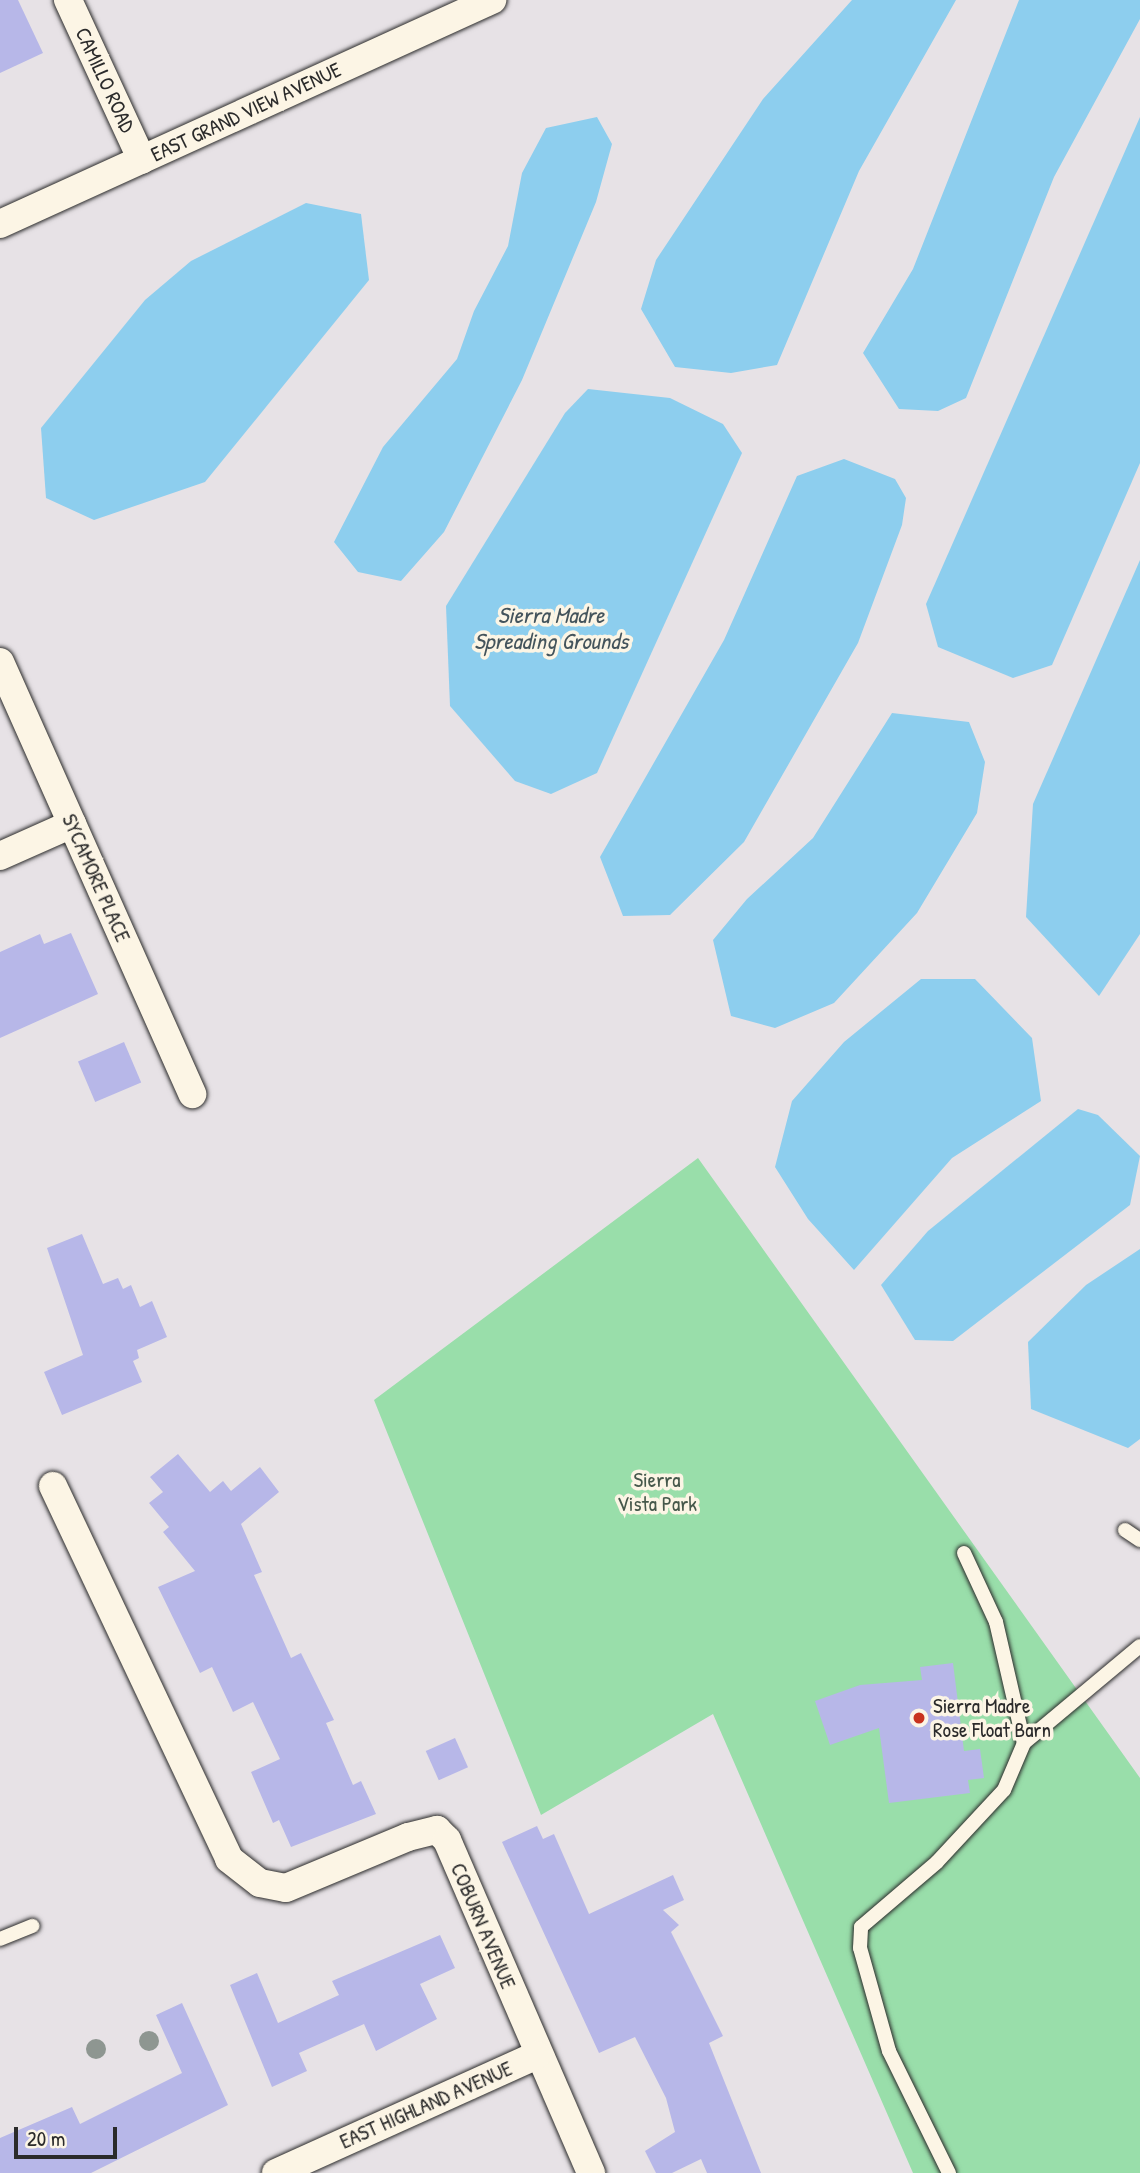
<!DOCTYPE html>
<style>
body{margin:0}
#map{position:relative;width:1140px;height:2173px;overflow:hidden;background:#e7e2e6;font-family:"Patrick Hand",sans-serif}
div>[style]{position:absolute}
.green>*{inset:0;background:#99deaa}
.water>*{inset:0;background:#8dceee}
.building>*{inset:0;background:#b7b7e8;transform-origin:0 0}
.roads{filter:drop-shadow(0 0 2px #2b2b2b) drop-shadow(0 0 2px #2b2b2b)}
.service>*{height:14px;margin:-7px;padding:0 7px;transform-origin:7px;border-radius:7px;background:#fcf5e5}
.minor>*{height:28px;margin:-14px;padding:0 14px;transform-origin:14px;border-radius:14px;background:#fcf5e5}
.trees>*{width:20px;height:20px;margin:-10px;border-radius:50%;background:#8e9691}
.dots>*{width:19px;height:19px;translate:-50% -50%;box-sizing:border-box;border:4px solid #fcf5e5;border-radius:50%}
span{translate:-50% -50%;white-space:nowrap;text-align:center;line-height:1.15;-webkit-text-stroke:7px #fcf5e5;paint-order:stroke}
.street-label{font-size:21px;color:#2b2b2b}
.park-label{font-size:21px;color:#46584b}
.poi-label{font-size:21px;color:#2b2b2b}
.left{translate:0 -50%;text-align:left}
.water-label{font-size:23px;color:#44545c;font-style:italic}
.scale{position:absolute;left:14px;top:2127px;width:103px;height:32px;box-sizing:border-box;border:4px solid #2b2b2b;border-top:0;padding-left:9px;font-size:21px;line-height:24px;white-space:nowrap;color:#2b2b2b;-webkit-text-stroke:5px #fcf5e5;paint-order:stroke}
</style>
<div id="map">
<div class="green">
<div style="clip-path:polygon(698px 1158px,1140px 1778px,1140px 2173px,913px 2173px,713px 1714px,541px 1815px,374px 1400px)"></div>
</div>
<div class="water">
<div style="clip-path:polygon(852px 0,956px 0,859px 171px,777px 365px,731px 373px,675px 367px,641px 309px,656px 260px,763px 99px)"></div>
<div style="clip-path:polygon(1019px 0,1140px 0,1140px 19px,1054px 177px,966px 398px,938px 411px,899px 409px,863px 353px,913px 269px)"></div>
<div style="clip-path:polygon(597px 117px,612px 144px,596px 202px,522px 380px,444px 532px,401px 581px,358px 572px,334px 542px,383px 447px,457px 359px,474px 311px,508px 246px,522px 173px,546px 128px)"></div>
<div style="clip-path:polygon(1140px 117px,1140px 463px,1052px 665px,1013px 678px,938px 647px,926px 604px)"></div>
<div style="clip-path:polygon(306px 203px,361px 214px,369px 280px,205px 482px,94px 520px,46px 498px,41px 428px,145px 300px,191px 261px)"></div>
<div style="clip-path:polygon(588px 389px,670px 398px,723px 424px,742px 453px,597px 773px,551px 794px,515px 781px,450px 706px,446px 606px,565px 413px)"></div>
<div style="clip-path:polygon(844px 459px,895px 479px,906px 498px,902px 525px,858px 643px,744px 842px,670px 915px,623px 916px,600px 857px,724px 640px,797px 476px)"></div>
<div style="clip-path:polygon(1140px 560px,1140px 934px,1099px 996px,1026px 917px,1033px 804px)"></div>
<div style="clip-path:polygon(892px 713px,969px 722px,985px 762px,977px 813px,917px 913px,834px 1003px,775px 1028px,731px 1016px,713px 940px,747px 899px,813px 838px)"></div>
<div style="clip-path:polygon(921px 979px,975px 979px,1032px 1038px,1041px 1101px,952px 1158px,854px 1270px,808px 1219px,775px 1167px,792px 1101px,844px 1042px)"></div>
<div style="clip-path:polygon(1078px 1109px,1098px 1115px,1140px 1156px,1130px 1205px,953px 1341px,915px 1340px,881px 1285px,928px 1231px)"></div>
<div style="clip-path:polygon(1140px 1249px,1140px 1439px,1128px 1448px,1031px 1409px,1028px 1342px,1086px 1285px)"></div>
</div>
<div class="building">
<div style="clip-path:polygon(0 0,18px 0,43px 53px,0 73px)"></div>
<div style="clip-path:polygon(71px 933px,98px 994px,0 1038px,0 952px,40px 934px,44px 944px)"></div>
<div style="left:124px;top:1042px;width:44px;height:50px;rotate:67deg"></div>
<div style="clip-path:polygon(82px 1234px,103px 1284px,118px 1278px,123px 1289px,131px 1285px,140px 1307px,152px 1301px,167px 1337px,137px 1350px,139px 1358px,133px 1361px,142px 1382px,62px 1415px,44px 1372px,83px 1355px,47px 1248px)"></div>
<div style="clip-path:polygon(178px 1454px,210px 1492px,223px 1481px,231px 1491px,260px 1467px,279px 1492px,241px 1524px,262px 1572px,254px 1575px,291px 1658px,301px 1653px,334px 1720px,326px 1723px,353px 1785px,361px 1781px,376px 1814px,291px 1847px,279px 1820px,273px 1823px,251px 1772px,280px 1759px,253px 1702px,233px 1712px,212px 1667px,200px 1673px,158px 1587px,195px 1571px,163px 1532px,169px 1527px,149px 1503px,163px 1492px,150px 1477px)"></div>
<div style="clip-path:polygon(953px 1663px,964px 1751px,980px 1749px,984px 1778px,968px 1780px,970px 1793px,889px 1803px,879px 1728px,830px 1745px,815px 1701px,860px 1685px,922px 1680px,920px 1667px)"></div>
<div style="left:455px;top:1738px;width:32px;height:32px;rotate:66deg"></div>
<div style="clip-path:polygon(537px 1826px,543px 1839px,554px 1834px,589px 1914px,673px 1875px,684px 1900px,663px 1910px,679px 1925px,671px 1932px,723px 2036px,709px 2043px,761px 2173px,707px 2173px,701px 2159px,672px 2173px,656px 2173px,645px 2151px,675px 2132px,666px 2098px,635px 2037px,599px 2053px,502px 1842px)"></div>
<div style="clip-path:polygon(440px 1935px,455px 1968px,420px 1984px,437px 2019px,376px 2051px,364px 2024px,299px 2053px,307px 2071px,272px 2087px,230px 1985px,257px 1973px,278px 2023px,339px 1995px,332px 1981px)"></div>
<div style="clip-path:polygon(182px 2003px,228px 2105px,91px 2173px,0 2173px,0 2138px,72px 2107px,80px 2124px,182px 2073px,156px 2015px)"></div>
</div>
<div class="roads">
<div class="service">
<div style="left:1125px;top:1530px;width:18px;rotate:34deg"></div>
<div style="left:964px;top:1553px;width:76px;rotate:65.1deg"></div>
<div style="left:996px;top:1622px;width:124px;rotate:77deg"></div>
<div style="left:0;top:1939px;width:35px;rotate:-22deg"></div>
<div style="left:949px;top:2173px;width:136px;rotate:-116.2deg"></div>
<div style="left:889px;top:2051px;width:107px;rotate:-105.7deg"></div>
<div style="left:860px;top:1948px;width:21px;rotate:-87deg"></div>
<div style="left:861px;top:1927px;width:100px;rotate:-40.5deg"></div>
<div style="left:937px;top:1862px;width:98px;rotate:-47.1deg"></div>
<div style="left:1004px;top:1790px;width:51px;rotate:-66.9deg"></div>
<div style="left:1024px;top:1743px;width:151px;rotate:-39.9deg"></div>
</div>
<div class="minor">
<div style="left:68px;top:0;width:176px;rotate:65.2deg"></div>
<div style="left:0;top:224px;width:541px;rotate:-24.48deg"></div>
<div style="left:0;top:662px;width:473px;rotate:66deg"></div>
<div style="left:0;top:856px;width:79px;rotate:-24deg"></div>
<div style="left:53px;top:1486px;width:412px;rotate:64.7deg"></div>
<div style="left:229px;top:1859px;width:39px;rotate:38deg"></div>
<div style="left:260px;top:1883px;width:26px;rotate:11deg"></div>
<div style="left:286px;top:1888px;width:132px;rotate:-22.7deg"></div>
<div style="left:408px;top:1837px;width:30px;rotate:-14deg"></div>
<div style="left:437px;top:1830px;width:14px;rotate:45deg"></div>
<div style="left:447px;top:1840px;width:363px;rotate:66.6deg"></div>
<div style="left:276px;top:2173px;width:286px;rotate:-24.3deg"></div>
</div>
</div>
<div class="trees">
<div style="left:149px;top:2041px"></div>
<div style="left:96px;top:2049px"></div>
</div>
<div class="dots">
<div style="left:919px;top:1718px;background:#c8321e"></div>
</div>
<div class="street-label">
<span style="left:105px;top:80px;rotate:65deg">CAMILLO ROAD</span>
<span style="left:246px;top:112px;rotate:-25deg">EAST GRAND VIEW AVENUE</span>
<span style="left:96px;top:878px;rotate:66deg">SYCAMORE PLACE</span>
<span style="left:483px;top:1926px;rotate:67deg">COBURN AVENUE</span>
<span style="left:426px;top:2105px;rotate:-24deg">EAST HIGHLAND AVENUE</span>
</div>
<div class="park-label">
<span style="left:657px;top:1492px">Sierra<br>Vista Park</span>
</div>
<div class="poi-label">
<span class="left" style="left:933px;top:1718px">Sierra Madre<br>Rose Float Barn</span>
</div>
<div class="water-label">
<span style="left:551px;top:628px">Sierra Madre<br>Spreading Grounds</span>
</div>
<div class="scale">20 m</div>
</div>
